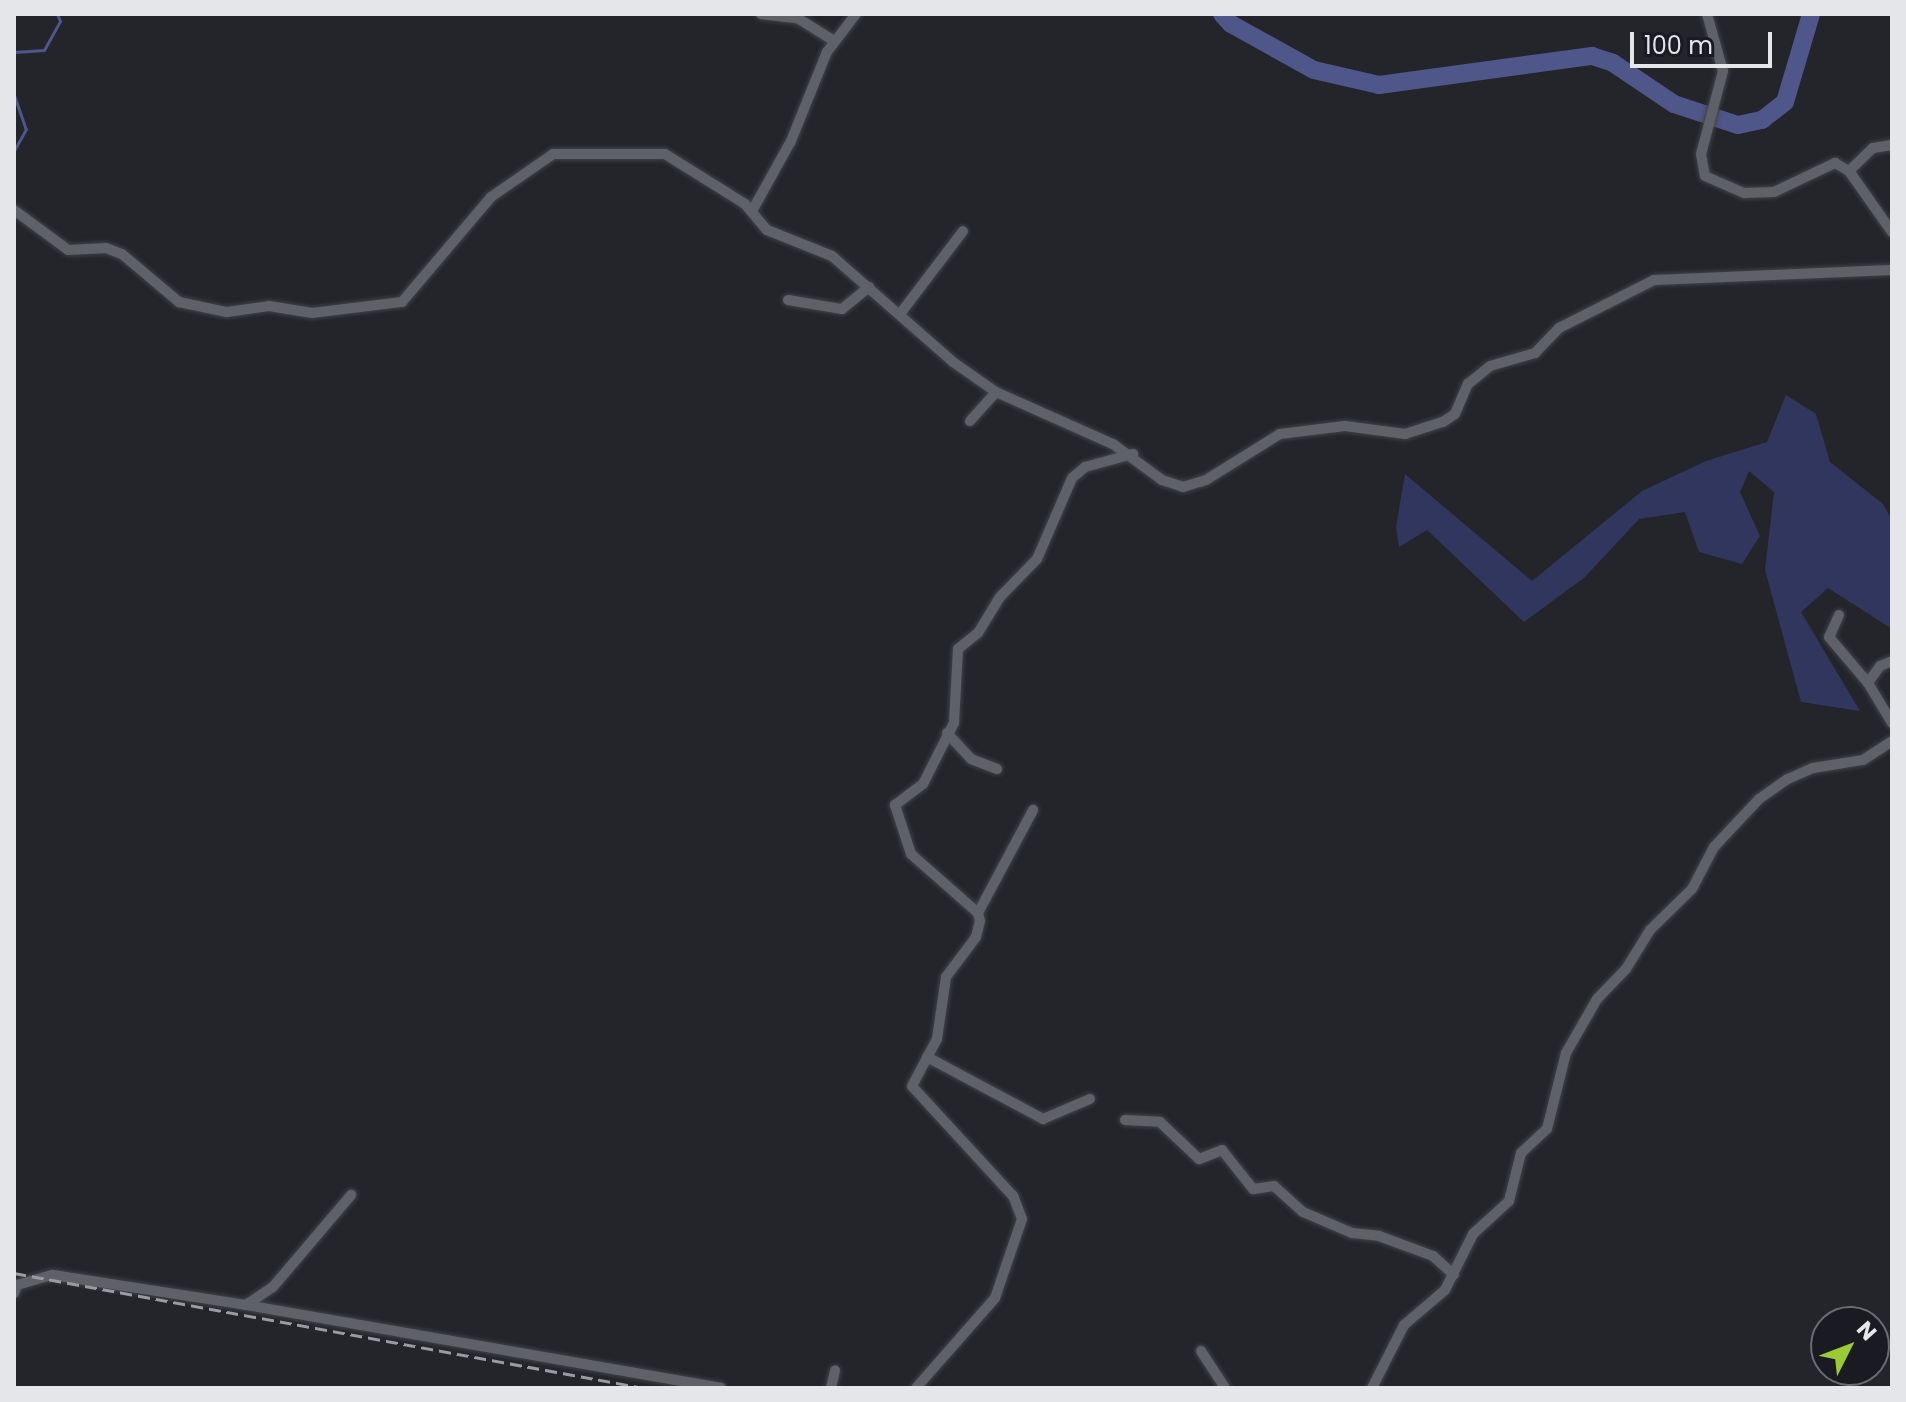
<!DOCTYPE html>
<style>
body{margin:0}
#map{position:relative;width:1906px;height:1402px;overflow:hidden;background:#23252b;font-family:Poppins,sans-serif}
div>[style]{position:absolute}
.green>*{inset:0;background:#30365e}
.stream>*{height:3px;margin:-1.5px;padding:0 1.5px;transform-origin:1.5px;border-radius:1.5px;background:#4e568a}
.river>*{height:18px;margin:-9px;padding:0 9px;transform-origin:9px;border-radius:9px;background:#4e568a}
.roads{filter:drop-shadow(0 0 2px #414247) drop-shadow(0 0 2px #414247)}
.minor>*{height:10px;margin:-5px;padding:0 5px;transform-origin:5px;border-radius:5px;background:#5f6169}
.rail>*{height:3px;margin-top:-1.5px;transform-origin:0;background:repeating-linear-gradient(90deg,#9a9ba0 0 12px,transparent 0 18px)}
span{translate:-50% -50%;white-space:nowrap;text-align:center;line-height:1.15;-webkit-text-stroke:8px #1a1b22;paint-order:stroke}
.frame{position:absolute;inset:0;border:16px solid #e5e6ea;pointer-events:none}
.north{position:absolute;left:1810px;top:1306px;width:80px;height:80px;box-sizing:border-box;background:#1a1b22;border:2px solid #6b6c72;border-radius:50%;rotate:48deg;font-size:22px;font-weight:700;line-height:32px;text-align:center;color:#e5e6ea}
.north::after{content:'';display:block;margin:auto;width:28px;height:36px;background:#9acb34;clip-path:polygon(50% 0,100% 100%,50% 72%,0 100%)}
.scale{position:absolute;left:1630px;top:32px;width:142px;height:36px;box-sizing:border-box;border:4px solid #e5e6ea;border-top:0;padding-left:10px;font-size:24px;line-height:28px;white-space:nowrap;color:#e5e6ea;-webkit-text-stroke:6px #1a1b22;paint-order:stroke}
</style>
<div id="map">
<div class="green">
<div style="clip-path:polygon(1786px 395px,1816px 414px,1830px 462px,1883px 504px,1892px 520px,1892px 629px,1828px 588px,1801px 612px,1860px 711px,1801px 702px,1765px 570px,1774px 492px,1749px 471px,1740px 492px,1760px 536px,1742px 564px,1699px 552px,1685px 512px,1639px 519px,1585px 577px,1524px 622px,1427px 530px,1399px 547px,1396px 527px,1405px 474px,1532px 581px,1642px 491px,1706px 461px,1767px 442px)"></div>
</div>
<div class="stream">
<div style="left:14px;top:52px;width:30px;rotate:-4deg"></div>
<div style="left:44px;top:50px;width:33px;rotate:-61deg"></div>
<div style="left:60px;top:21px;width:8px;rotate:-113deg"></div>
<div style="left:14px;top:95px;width:36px;rotate:71deg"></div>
<div style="left:26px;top:129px;width:25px;rotate:119deg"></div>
</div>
<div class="river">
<div style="left:1222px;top:14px;width:13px;rotate:48deg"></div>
<div style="left:1231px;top:24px;width:95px;rotate:29deg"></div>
<div style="left:1314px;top:70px;width:67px;rotate:13deg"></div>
<div style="left:1379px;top:85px;width:215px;rotate:-7.8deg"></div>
<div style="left:1592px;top:56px;width:22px;rotate:18deg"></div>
<div style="left:1613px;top:63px;width:73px;rotate:33.9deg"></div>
<div style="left:1674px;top:104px;width:67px;rotate:18.2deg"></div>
<div style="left:1738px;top:125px;width:25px;rotate:-12deg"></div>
<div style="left:1762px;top:120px;width:29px;rotate:-38deg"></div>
<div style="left:1785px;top:102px;width:92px;rotate:-73.5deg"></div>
</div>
<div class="roads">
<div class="minor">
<div style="left:761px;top:14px;width:38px;rotate:7deg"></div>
<div style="left:799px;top:19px;width:41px;rotate:32.2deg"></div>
<div style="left:1707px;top:14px;width:59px;rotate:74.3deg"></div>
<div style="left:1723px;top:71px;width:86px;rotate:104.8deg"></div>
<div style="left:1701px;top:154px;width:22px;rotate:80deg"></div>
<div style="left:1705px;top:176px;width:43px;rotate:23.6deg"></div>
<div style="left:1744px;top:193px;width:30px;rotate:-2deg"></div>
<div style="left:1774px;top:192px;width:68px;rotate:-25.4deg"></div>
<div style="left:1835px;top:163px;width:16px;rotate:30deg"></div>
<div style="left:1849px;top:171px;width:75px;rotate:54.8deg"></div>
<div style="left:1849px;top:171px;width:33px;rotate:-44deg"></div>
<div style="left:1873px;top:148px;width:19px;rotate:-9deg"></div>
<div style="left:14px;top:210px;width:67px;rotate:36.5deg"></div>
<div style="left:68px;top:250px;width:38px;rotate:-3deg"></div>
<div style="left:106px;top:248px;width:17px;rotate:21deg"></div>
<div style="left:122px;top:254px;width:75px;rotate:40.1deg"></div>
<div style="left:179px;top:302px;width:49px;rotate:11.8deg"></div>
<div style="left:227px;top:312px;width:42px;rotate:-8.1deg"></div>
<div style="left:269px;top:306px;width:44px;rotate:9.2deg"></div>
<div style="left:312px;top:313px;width:91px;rotate:-7deg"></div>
<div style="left:402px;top:302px;width:138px;rotate:-49.7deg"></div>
<div style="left:491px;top:197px;width:75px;rotate:-34.7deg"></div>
<div style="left:553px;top:154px;width:112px"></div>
<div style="left:665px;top:154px;width:94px;rotate:32deg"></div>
<div style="left:745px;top:204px;width:34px;rotate:50deg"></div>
<div style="left:767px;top:230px;width:70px;rotate:21.8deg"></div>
<div style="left:832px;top:256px;width:161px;rotate:41.2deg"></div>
<div style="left:953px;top:362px;width:52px;rotate:34.9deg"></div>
<div style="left:996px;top:392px;width:128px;rotate:24deg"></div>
<div style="left:1113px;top:444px;width:61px;rotate:36.3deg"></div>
<div style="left:1162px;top:480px;width:22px;rotate:18deg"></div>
<div style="left:1183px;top:487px;width:24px;rotate:-17deg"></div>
<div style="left:1206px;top:480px;width:87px;rotate:-31.9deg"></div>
<div style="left:1280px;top:434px;width:65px;rotate:-7deg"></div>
<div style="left:1345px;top:426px;width:61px;rotate:7.6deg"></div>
<div style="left:1405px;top:434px;width:40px;rotate:-18deg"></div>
<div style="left:1443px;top:422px;width:14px;rotate:-34deg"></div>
<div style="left:1455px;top:414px;width:33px;rotate:-67deg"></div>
<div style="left:1468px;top:384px;width:28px;rotate:-39deg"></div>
<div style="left:1490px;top:366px;width:47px;rotate:-16.1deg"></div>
<div style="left:1535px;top:353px;width:35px;rotate:-46deg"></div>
<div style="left:1559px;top:328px;width:106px;rotate:-26.8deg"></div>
<div style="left:1654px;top:280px;width:238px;rotate:-2.4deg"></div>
<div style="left:752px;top:211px;width:80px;rotate:-60.9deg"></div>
<div style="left:791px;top:141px;width:96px;rotate:-68deg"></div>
<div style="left:827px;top:52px;width:48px;rotate:-52.7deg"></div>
<div style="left:788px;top:300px;width:55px;rotate:9.5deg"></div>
<div style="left:842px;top:309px;width:35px;rotate:-39deg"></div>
<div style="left:900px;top:314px;width:104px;rotate:-52.8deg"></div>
<div style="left:970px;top:421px;width:39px;rotate:-48deg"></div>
<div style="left:1839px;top:615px;width:24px;rotate:114deg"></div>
<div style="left:1829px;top:637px;width:60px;rotate:49.7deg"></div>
<div style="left:1892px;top:661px;width:13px;rotate:157deg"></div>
<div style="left:1880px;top:666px;width:21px;rotate:125deg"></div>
<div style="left:1868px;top:683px;width:47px;rotate:59deg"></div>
<div style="left:947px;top:733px;width:35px;rotate:47deg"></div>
<div style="left:971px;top:759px;width:28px;rotate:21deg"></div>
<div style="left:978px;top:913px;width:117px;rotate:-61.9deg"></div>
<div style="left:927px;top:1057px;width:132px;rotate:28.1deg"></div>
<div style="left:1043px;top:1119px;width:51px;rotate:-23.1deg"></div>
<div style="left:1125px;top:1120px;width:35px;rotate:3deg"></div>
<div style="left:1160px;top:1122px;width:54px;rotate:43.5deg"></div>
<div style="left:1199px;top:1159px;width:25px;rotate:-21deg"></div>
<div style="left:1222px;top:1150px;width:50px;rotate:51.5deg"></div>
<div style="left:1253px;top:1189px;width:21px;rotate:-8deg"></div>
<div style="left:1274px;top:1186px;width:39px;rotate:42deg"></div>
<div style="left:1303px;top:1212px;width:53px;rotate:23.2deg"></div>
<div style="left:1352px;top:1233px;width:27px;rotate:6deg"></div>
<div style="left:1379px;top:1236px;width:58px;rotate:20.3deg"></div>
<div style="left:1433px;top:1256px;width:28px;rotate:42deg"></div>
<div style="left:14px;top:1293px;width:9px;rotate:-69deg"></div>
<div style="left:17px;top:1285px;width:37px;rotate:-16deg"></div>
<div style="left:53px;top:1275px;width:195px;rotate:8.8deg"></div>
<div style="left:246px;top:1305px;width:32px;rotate:-34deg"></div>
<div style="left:273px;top:1287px;width:121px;rotate:-49.7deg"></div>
<div style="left:246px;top:1305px;width:482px;rotate:9.9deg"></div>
<div style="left:1201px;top:1351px;width:44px;rotate:57deg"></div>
<div style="left:831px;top:1388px;width:18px;rotate:-77deg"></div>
<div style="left:916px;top:1388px;width:120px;rotate:-48.7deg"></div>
<div style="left:995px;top:1298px;width:83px;rotate:-71.1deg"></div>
<div style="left:1022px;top:1219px;width:25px;rotate:-111deg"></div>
<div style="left:1013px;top:1196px;width:149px;rotate:-132.6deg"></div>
<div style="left:912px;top:1086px;width:53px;rotate:-62deg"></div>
<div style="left:937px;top:1039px;width:63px;rotate:-81.7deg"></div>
<div style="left:946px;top:977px;width:50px;rotate:-53.1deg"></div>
<div style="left:976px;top:937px;width:16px;rotate:-76deg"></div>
<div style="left:980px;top:921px;width:8px;rotate:-104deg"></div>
<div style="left:978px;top:913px;width:89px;rotate:-138.6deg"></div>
<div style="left:911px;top:854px;width:52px;rotate:-108.1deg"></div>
<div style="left:895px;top:805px;width:35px;rotate:-37deg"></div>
<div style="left:923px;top:784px;width:68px;rotate:-63.1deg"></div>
<div style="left:954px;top:723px;width:74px;rotate:-86.9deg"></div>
<div style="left:958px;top:649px;width:26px;rotate:-39deg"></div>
<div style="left:978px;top:633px;width:42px;rotate:-58.6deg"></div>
<div style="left:1000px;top:597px;width:53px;rotate:-45.8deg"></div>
<div style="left:1037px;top:559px;width:88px;rotate:-66.6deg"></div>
<div style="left:1072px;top:478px;width:17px;rotate:-40deg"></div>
<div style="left:1085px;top:467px;width:50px;rotate:-15.2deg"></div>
<div style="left:1372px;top:1388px;width:71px;rotate:-63.1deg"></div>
<div style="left:1404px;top:1325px;width:54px;rotate:-40.5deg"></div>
<div style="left:1445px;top:1290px;width:63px;rotate:-63.4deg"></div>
<div style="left:1473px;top:1234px;width:49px;rotate:-42.5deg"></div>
<div style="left:1509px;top:1201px;width:49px;rotate:-76deg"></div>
<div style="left:1521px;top:1153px;width:35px;rotate:-43deg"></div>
<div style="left:1547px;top:1129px;width:78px;rotate:-76deg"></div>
<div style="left:1566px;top:1053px;width:62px;rotate:-60.1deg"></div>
<div style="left:1597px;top:999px;width:42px;rotate:-46deg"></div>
<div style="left:1626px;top:969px;width:46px;rotate:-58.4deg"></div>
<div style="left:1650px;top:930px;width:59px;rotate:-44.3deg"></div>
<div style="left:1692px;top:889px;width:47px;rotate:-62.4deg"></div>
<div style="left:1714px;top:847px;width:66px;rotate:-46.8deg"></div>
<div style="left:1759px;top:799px;width:35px;rotate:-35deg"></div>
<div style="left:1788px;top:779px;width:27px;rotate:-24deg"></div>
<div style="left:1813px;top:768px;width:51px;rotate:-9.1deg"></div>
<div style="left:1863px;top:760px;width:35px;rotate:-33deg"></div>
</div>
</div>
<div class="rail">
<div style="left:14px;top:1273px;width:640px;rotate:10.34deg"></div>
</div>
<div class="frame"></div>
<div class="north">N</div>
<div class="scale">100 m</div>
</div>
